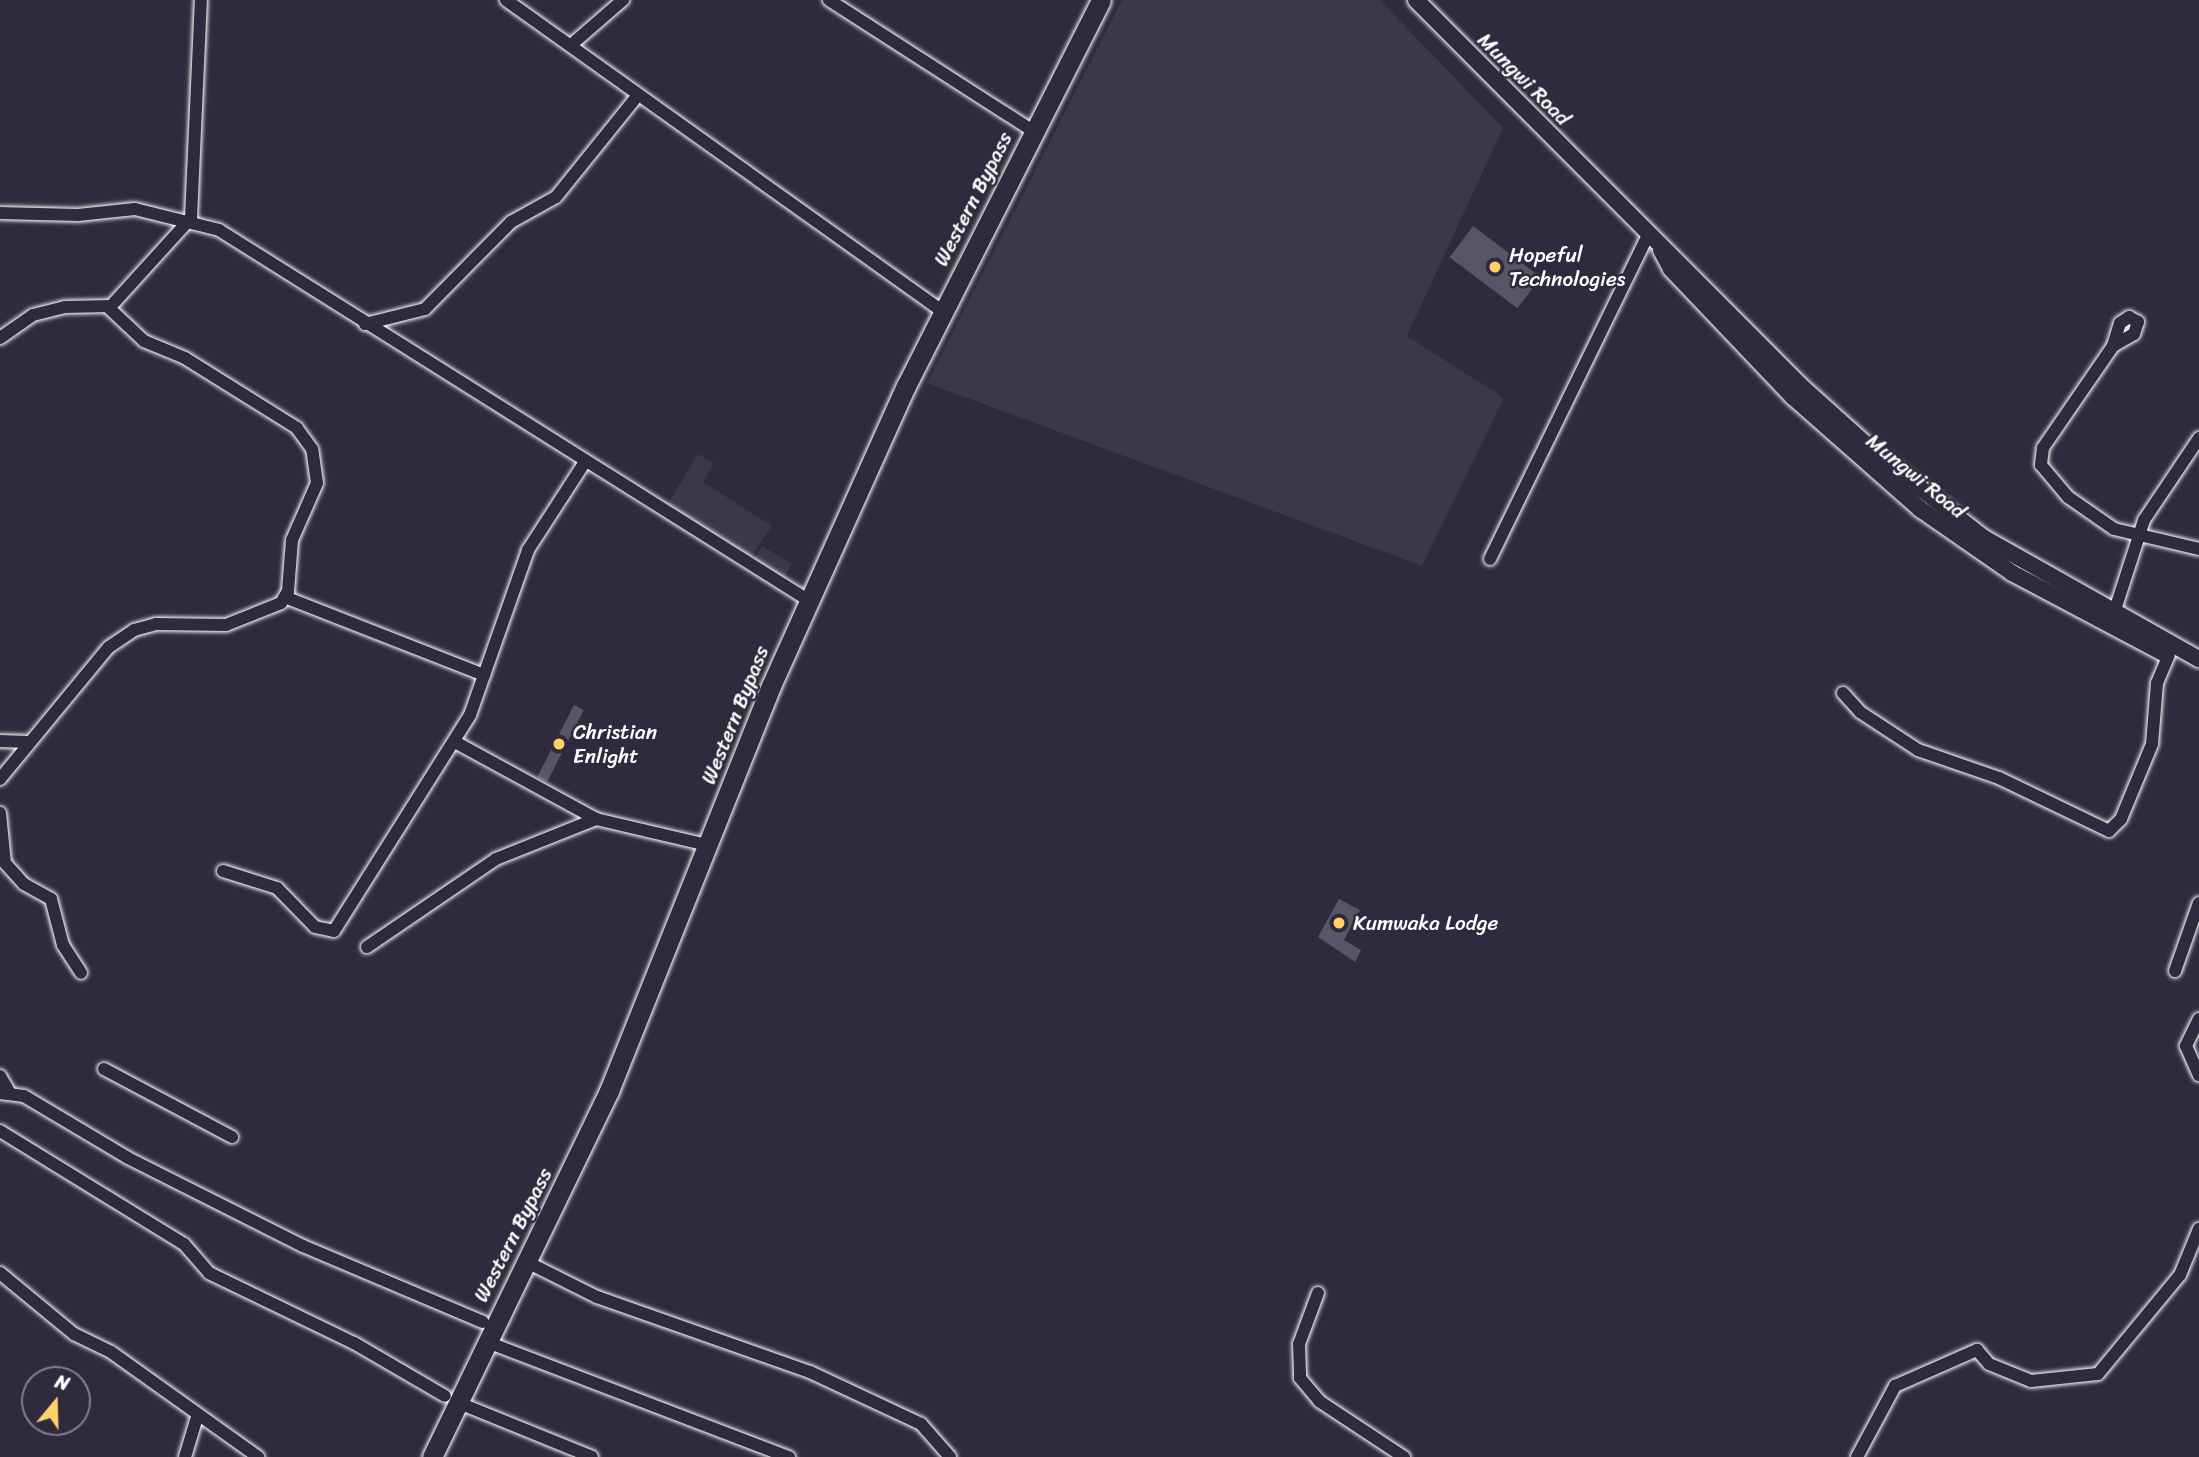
<!DOCTYPE html>
<style>
body{margin:0}
#map{position:relative;width:2199px;height:1457px;overflow:hidden;background:#2f2a3d;font-family:Sriracha,sans-serif}
div>[style]{position:absolute}
.built>*{inset:0;background:#3c3749;transform-origin:0 0}
.building>*{inset:0;background:#595564;transform-origin:0 0}
.roads{filter:drop-shadow(0 0 2px #fff) drop-shadow(0 0 2px #fff)}
.minor>*{height:12px;margin:-6px;padding:0 6px;transform-origin:6px;border-radius:6px;background:#2f2a3d}
.secondary>*{height:16px;margin:-8px;padding:0 8px;transform-origin:8px;border-radius:8px;background:#2f2a3d}
.primary>*{height:19px;margin:-9.5px;padding:0 9.5px;transform-origin:9.5px;border-radius:9.5px;background:#2f2a3d}
.dots>*{width:19px;height:19px;translate:-50% -50%;box-sizing:border-box;border:4px solid #2f2a3d;border-radius:50%}
span{translate:-50% -50%;white-space:nowrap;text-align:center;line-height:1.15;-webkit-text-stroke:5px #2f2a3d;paint-order:stroke}
.street-label{font-size:21px;color:#fff}
.poi-label{font-size:21px;color:#fff}
.left{translate:0 -50%;text-align:left}
.north{position:absolute;left:21px;top:1366px;width:70px;height:70px;box-sizing:border-box;background:#2f2a3d;border:2px solid #827f8b;border-radius:50%;rotate:19deg;font-size:19px;font-weight:700;line-height:28px;text-align:center;color:#fff}
.north::after{content:'';display:block;margin:auto;width:24px;height:32px;background:#ffd166;clip-path:polygon(50% 0,100% 100%,50% 72%,0 100%)}
</style>
<div id="map">
<div class="built">
<div style="clip-path:polygon(1122px 0,1380px 0,1503px 128px,1407px 336px,1504px 398px,1422px 566px,927px 383px)"></div>
<div style="clip-path:polygon(698px 454px,714px 463px,703px 482px,772px 526px,751px 557px,666px 507px)"></div>
<div style="left:762px;top:546px;width:35px;height:16px;rotate:31deg"></div>
</div>
<div class="building">
<div style="left:1473px;top:226px;width:85px;height:39px;rotate:37deg"></div>
<div style="left:574px;top:705px;width:11px;height:81px;rotate:27deg"></div>
<div style="clip-path:polygon(1339px 899px,1360px 910px,1344px 940px,1361px 950px,1355px 962px,1318px 937px)"></div>
</div>
<div class="roads">
<div class="minor">
<div style="left:506px;top:0;width:536px;rotate:35.5deg"></div>
<div style="left:829px;top:0;width:242px;rotate:32.7deg"></div>
<div style="left:571px;top:45px;width:69px;rotate:-40.9deg"></div>
<div style="left:0;top:213px;width:78px;rotate:1.5deg"></div>
<div style="left:78px;top:215px;width:57px;rotate:-6deg"></div>
<div style="left:135px;top:209px;width:87px;rotate:14deg"></div>
<div style="left:219px;top:230px;width:696px;rotate:32.14deg"></div>
<div style="left:365px;top:324px;width:62px;rotate:-14deg"></div>
<div style="left:425px;top:309px;width:122px;rotate:-45.3deg"></div>
<div style="left:511px;top:222px;width:51px;rotate:-29.1deg"></div>
<div style="left:556px;top:197px;width:131px;rotate:-51.2deg"></div>
<div style="left:0;top:338px;width:40px;rotate:-34.9deg"></div>
<div style="left:33px;top:315px;width:33px;rotate:-14deg"></div>
<div style="left:65px;top:307px;width:46px;rotate:-1.2deg"></div>
<div style="left:111px;top:306px;width:119px;rotate:-47.7deg"></div>
<div style="left:191px;top:218px;width:218px;rotate:-87.4deg"></div>
<div style="left:2113px;top:346px;width:24px;rotate:-30deg"></div>
<div style="left:2134px;top:334px;width:13px;rotate:-72deg"></div>
<div style="left:2138px;top:322px;width:10px;rotate:-151deg"></div>
<div style="left:2129px;top:317px;width:11px;rotate:146deg"></div>
<div style="left:2120px;top:323px;width:24px;rotate:107deg"></div>
<div style="left:2113px;top:346px;width:124px;rotate:124.5deg"></div>
<div style="left:2043px;top:448px;width:17px;rotate:97deg"></div>
<div style="left:2041px;top:465px;width:42px;rotate:49.8deg"></div>
<div style="left:2068px;top:497px;width:56px;rotate:34.8deg"></div>
<div style="left:2114px;top:529px;width:87px;rotate:13.2deg"></div>
<div style="left:1490px;top:559px;width:360px;rotate:-64deg"></div>
<div style="left:285px;top:597px;width:214px;rotate:21.4deg"></div>
<div style="left:2114px;top:613px;width:98px;rotate:-72.1deg"></div>
<div style="left:2144px;top:520px;width:99px;rotate:-56.1deg"></div>
<div style="left:1843px;top:693px;width:25px;rotate:48deg"></div>
<div style="left:1860px;top:712px;width:69px;rotate:33.2deg"></div>
<div style="left:1918px;top:750px;width:86px;rotate:19.1deg"></div>
<div style="left:1999px;top:778px;width:122px;rotate:25.7deg"></div>
<div style="left:2109px;top:831px;width:17px;rotate:-45deg"></div>
<div style="left:2121px;top:819px;width:81px;rotate:-67.5deg"></div>
<div style="left:2152px;top:744px;width:61px;rotate:-85.3deg"></div>
<div style="left:2157px;top:683px;width:30px;rotate:-67deg"></div>
<div style="left:0;top:741px;width:28px;rotate:2deg"></div>
<div style="left:455px;top:742px;width:161px;rotate:28.6deg"></div>
<div style="left:0;top:779px;width:171px;rotate:-50.5deg"></div>
<div style="left:109px;top:647px;width:30px;rotate:-34deg"></div>
<div style="left:134px;top:630px;width:23px;rotate:-15deg"></div>
<div style="left:156px;top:624px;width:70px;rotate:0.8deg"></div>
<div style="left:226px;top:625px;width:59px;rotate:-21.8deg"></div>
<div style="left:281px;top:603px;width:14px;rotate:-60deg"></div>
<div style="left:288px;top:591px;width:51px;rotate:-85.5deg"></div>
<div style="left:292px;top:540px;width:62px;rotate:-66.3deg"></div>
<div style="left:317px;top:483px;width:34px;rotate:-98deg"></div>
<div style="left:312px;top:449px;width:26px;rotate:-126deg"></div>
<div style="left:297px;top:428px;width:132px;rotate:-148deg"></div>
<div style="left:185px;top:358px;width:44px;rotate:-157.5deg"></div>
<div style="left:144px;top:341px;width:50px;rotate:-136.6deg"></div>
<div style="left:0;top:813px;width:50px;rotate:84.3deg"></div>
<div style="left:5px;top:863px;width:28px;rotate:48deg"></div>
<div style="left:24px;top:884px;width:31px;rotate:29deg"></div>
<div style="left:51px;top:899px;width:48px;rotate:75.4deg"></div>
<div style="left:63px;top:945px;width:33px;rotate:57deg"></div>
<div style="left:223px;top:871px;width:57px;rotate:17.5deg"></div>
<div style="left:277px;top:888px;width:54px;rotate:45.7deg"></div>
<div style="left:315px;top:927px;width:19px;rotate:12deg"></div>
<div style="left:334px;top:931px;width:255px;rotate:-57.8deg"></div>
<div style="left:470px;top:715px;width:175px;rotate:-70.6deg"></div>
<div style="left:528px;top:550px;width:105px;rotate:-57.1deg"></div>
<div style="left:367px;top:947px;width:156px;rotate:-34.3deg"></div>
<div style="left:496px;top:859px;width:108px;rotate:-21.8deg"></div>
<div style="left:596px;top:819px;width:114px;rotate:13.2deg"></div>
<div style="left:2175px;top:971px;width:72px;rotate:-70.6deg"></div>
<div style="left:2199px;top:1019px;width:30px;rotate:116deg"></div>
<div style="left:2186px;top:1046px;width:32px;rotate:66deg"></div>
<div style="left:104px;top:1069px;width:145px;rotate:28deg"></div>
<div style="left:0;top:1076px;width:20px;rotate:60deg"></div>
<div style="left:0;top:1093px;width:24px;rotate:7deg"></div>
<div style="left:24px;top:1096px;width:121px;rotate:30.8deg"></div>
<div style="left:128px;top:1158px;width:196px;rotate:26.7deg"></div>
<div style="left:303px;top:1246px;width:195px;rotate:22.9deg"></div>
<div style="left:0;top:1131px;width:216px;rotate:31.6deg"></div>
<div style="left:184px;top:1244px;width:38px;rotate:49deg"></div>
<div style="left:209px;top:1273px;width:161px;rotate:25.8deg"></div>
<div style="left:354px;top:1343px;width:105px;rotate:30.2deg"></div>
<div style="left:535px;top:1266px;width:69px;rotate:26.6deg"></div>
<div style="left:597px;top:1297px;width:226px;rotate:19.4deg"></div>
<div style="left:810px;top:1372px;width:123px;rotate:25.1deg"></div>
<div style="left:921px;top:1424px;width:44px;rotate:48.7deg"></div>
<div style="left:0;top:1273px;width:96px;rotate:39.5deg"></div>
<div style="left:74px;top:1334px;width:41px;rotate:25.9deg"></div>
<div style="left:111px;top:1352px;width:181px;rotate:35.5deg"></div>
<div style="left:1318px;top:1293px;width:54px;rotate:110.4deg"></div>
<div style="left:1299px;top:1344px;width:34px;rotate:88deg"></div>
<div style="left:1300px;top:1378px;width:30px;rotate:50deg"></div>
<div style="left:1319px;top:1401px;width:102px;rotate:33.4deg"></div>
<div style="left:495px;top:1345px;width:315px;rotate:20.9deg"></div>
<div style="left:464px;top:1405px;width:138px;rotate:22.1deg"></div>
<div style="left:185px;top:1457px;width:42px;rotate:-73.3deg"></div>
<div style="left:1857px;top:1457px;width:81px;rotate:-61.8deg"></div>
<div style="left:1895px;top:1386px;width:90px;rotate:-23.7deg"></div>
<div style="left:1977px;top:1350px;width:18px;rotate:49deg"></div>
<div style="left:1989px;top:1364px;width:45px;rotate:22deg"></div>
<div style="left:2031px;top:1381px;width:67px;rotate:-6deg"></div>
<div style="left:2098px;top:1374px;width:129px;rotate:-50.4deg"></div>
<div style="left:2180px;top:1275px;width:50px;rotate:-67.6deg"></div>
</div>
<div class="secondary">
<div style="left:1416px;top:0;width:545px;rotate:45.07deg"></div>
<div style="left:1801px;top:386px;width:106px;rotate:41.9deg"></div>
<div style="left:1880px;top:457px;width:132px;rotate:37.9deg"></div>
<div style="left:1984px;top:538px;width:247px;rotate:29.4deg"></div>
<div style="left:1661px;top:250px;width:21px;rotate:62deg"></div>
<div style="left:1671px;top:269px;width:177px;rotate:46.4deg"></div>
<div style="left:1793px;top:397px;width:169px;rotate:41.4deg"></div>
<div style="left:1920px;top:509px;width:112px;rotate:34.8deg"></div>
<div style="left:2012px;top:573px;width:173px;rotate:27.9deg"></div>
</div>
<div class="primary">
<div style="left:432px;top:1457px;width:407px;rotate:-64.2deg"></div>
<div style="left:609px;top:1091px;width:436px;rotate:-68.2deg"></div>
<div style="left:771px;top:686px;width:329px;rotate:-65.8deg"></div>
<div style="left:906px;top:386px;width:432px;rotate:-63.2deg"></div>
</div>
</div>
<div class="dots">
<div style="left:1495px;top:267px;background:#ffd166"></div>
<div style="left:559px;top:744px;background:#ffd166"></div>
<div style="left:1339px;top:923px;background:#ffd166"></div>
</div>
<div class="street-label">
<span style="left:1524px;top:79px;rotate:45deg">Mungwi Road</span>
<span style="left:973px;top:199px;rotate:-63deg">Western Bypass</span>
<span style="left:1916px;top:476px;rotate:39deg">Mungwi Road</span>
<span style="left:735px;top:715px;rotate:-68deg">Western Bypass</span>
<span style="left:513px;top:1235px;rotate:-63deg">Western Bypass</span>
</div>
<div class="poi-label">
<span class="left" style="left:1509px;top:267px">Hopeful<br>Technologies</span>
<span class="left" style="left:573px;top:744px">Christian<br>Enlight</span>
<span class="left" style="left:1353px;top:923px">Kumwaka Lodge</span>
</div>
<div class="north">N</div>
</div>
